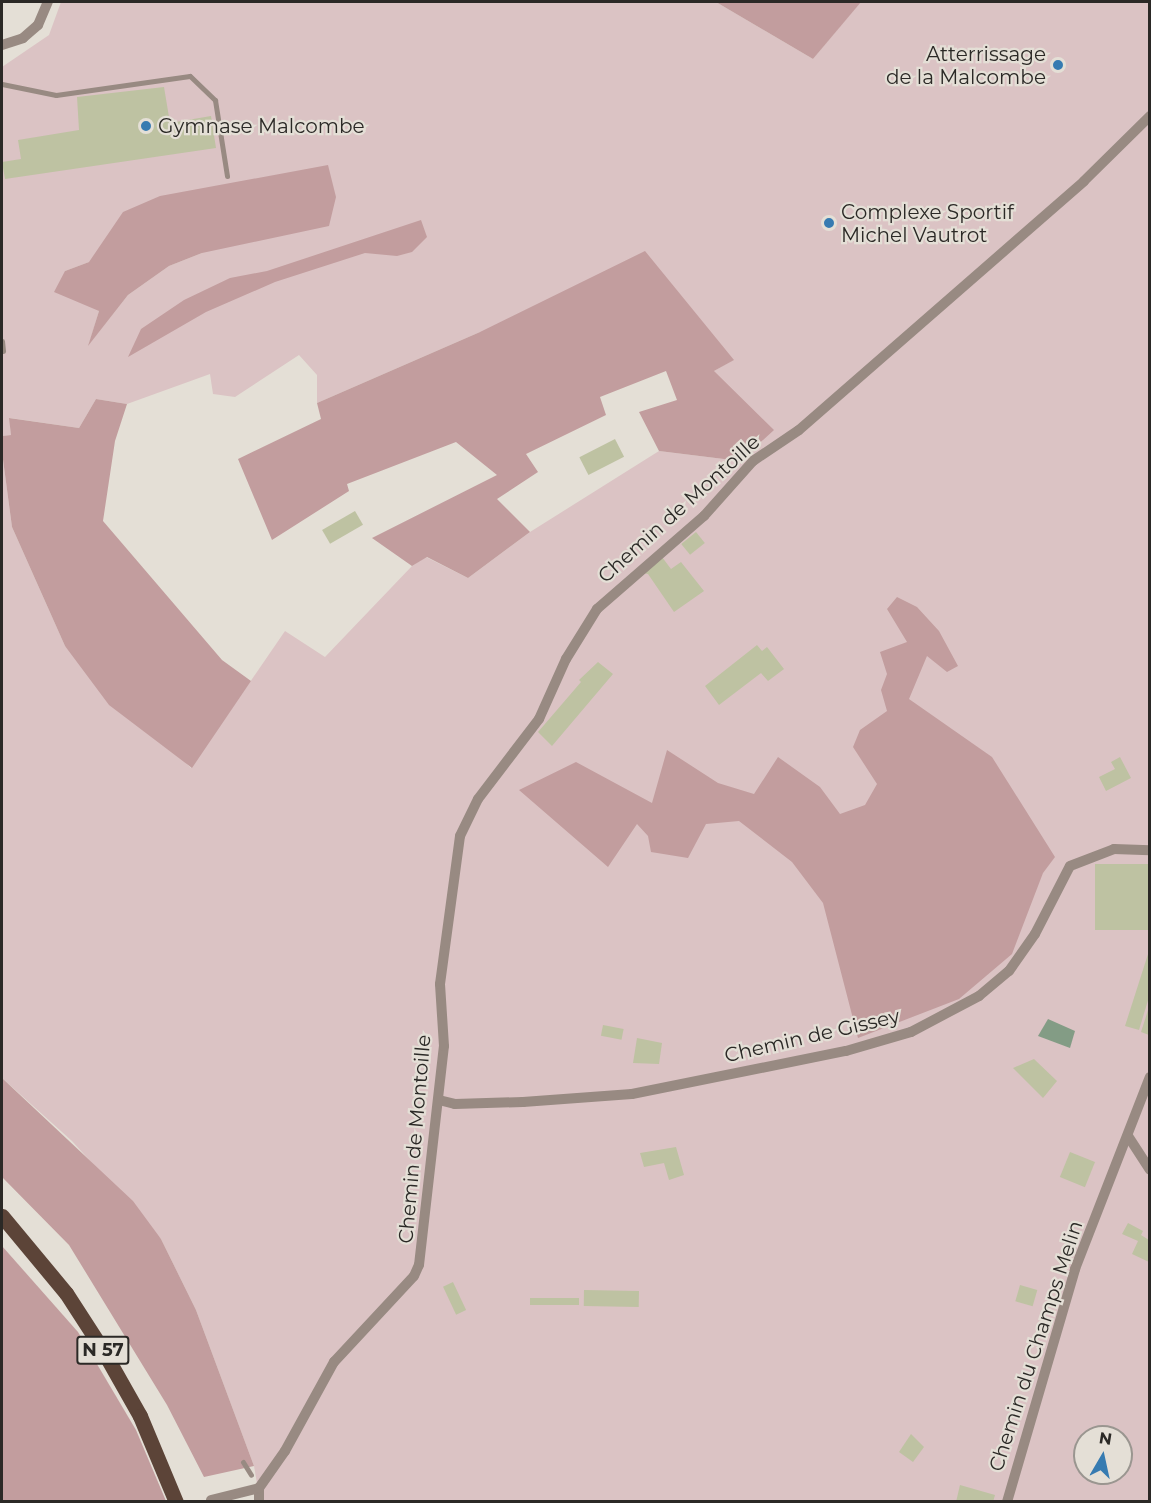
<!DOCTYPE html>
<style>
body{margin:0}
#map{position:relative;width:1151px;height:1503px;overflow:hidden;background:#e4dfd6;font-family:Montserrat,sans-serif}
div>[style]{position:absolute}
.green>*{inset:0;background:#dbc3c4}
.forest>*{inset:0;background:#c29d9e}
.water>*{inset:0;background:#839c85}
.building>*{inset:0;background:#bec2a2;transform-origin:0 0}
.service>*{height:5px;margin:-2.5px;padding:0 2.5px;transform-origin:2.5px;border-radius:2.5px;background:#988a82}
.minor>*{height:10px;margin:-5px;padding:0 5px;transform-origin:5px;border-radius:5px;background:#988a82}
.primary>*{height:15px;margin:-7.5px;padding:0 7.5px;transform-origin:7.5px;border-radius:7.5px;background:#5c4438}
.dots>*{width:16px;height:16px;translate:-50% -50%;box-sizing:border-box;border:3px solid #e4dfd6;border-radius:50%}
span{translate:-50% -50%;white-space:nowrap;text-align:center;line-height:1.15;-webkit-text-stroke:4.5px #e4dfd6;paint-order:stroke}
.shield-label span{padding:2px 4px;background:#e4dfd6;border:2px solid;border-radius:4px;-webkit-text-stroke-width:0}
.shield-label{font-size:18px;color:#2b2926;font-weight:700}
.poi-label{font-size:20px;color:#2b2926}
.right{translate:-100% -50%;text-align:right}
.left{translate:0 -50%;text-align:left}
.street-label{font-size:20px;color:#2b2926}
.frame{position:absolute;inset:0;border:3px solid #2b2926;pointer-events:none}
.north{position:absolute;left:1073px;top:1425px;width:60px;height:60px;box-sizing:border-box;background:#e4dfd6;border:2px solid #9a9690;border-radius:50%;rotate:9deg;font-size:16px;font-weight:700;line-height:24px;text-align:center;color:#2b2926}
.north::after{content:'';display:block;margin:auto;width:21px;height:27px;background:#367bb1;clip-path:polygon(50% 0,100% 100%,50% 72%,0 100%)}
</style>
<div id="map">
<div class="green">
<div style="clip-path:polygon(evenodd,61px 2px,716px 2px,813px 59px,860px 2px,1149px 2px,1149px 1501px,260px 1501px,254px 1466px,196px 1310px,161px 1239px,72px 1141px,2px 1078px,2px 452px,12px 527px,65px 646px,191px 768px,285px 631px,325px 657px,412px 566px,426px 557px,468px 578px,530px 532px,659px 451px,740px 461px,714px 371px,733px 360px,480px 332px,317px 403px,317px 375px,299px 355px,235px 397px,213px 394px,210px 374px,127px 404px,96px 399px,79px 428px,10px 418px,11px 435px,2px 436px,2px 67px,49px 35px,61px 2px,202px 253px,169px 266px,128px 295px,89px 344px,99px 311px,65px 271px,89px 262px,202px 253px,61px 2px,1085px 1437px,1121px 1437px,1121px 1473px,1085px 1473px,1085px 1437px)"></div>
</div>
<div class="forest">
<div style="clip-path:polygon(716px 2px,861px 2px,813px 59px)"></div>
<div style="clip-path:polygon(328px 165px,336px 197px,329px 226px,202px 253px,169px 266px,128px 295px,88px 346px,99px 311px,54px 292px,65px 271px,89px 262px,123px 212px,160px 196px)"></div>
<div style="clip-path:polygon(421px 220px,427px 237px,412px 252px,397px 256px,365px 253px,275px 282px,206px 312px,128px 357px,141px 329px,184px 300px,230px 278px,267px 271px)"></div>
<div style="clip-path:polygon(645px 251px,734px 360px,714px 371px,774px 430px,740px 461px,659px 451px,639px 412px,677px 400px,666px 371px,600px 397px,606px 415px,526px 454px,538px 472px,497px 499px,530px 532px,468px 578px,427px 557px,412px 566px,372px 538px,497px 475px,456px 442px,347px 484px,349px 491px,272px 540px,238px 459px,321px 419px,317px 403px,480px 332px)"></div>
<div style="clip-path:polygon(96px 399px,127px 404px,115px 441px,103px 521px,222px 660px,251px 681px,192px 768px,109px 705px,65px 646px,12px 527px,2px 452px,2px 436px,11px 435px,9px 418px,79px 428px)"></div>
<div style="clip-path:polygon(897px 597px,917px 607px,939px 631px,958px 666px,947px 672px,927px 656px,909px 699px,992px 757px,1055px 857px,1043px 873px,1012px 954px,959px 999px,858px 1038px,823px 903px,792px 862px,739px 821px,706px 824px,688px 858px,651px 852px,648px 836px,637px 824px,608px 867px,519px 790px,576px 762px,652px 803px,667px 750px,718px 783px,754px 794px,778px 757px,820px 787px,840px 814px,865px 805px,877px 784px,853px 747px,860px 730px,887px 711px,881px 690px,887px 674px,880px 652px,907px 642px,887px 609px)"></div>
<div style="clip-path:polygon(2px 1078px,133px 1201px,161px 1239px,196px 1310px,254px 1466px,204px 1477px,167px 1405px,69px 1245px,2px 1177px)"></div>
<div style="clip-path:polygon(2px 1246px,78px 1332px,136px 1430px,166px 1501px,2px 1501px)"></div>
</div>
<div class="water">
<div style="clip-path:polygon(1048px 1019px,1075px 1031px,1070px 1048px,1038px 1036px)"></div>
</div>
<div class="building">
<div style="clip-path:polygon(164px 87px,170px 123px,211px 116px,216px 148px,5px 179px,2px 162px,21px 159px,18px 140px,79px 130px,77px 97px)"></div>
<div style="left:615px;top:439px;width:20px;height:40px;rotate:63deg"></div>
<div style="left:355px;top:511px;width:16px;height:38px;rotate:60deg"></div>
<div style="left:696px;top:532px;width:14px;height:19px;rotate:51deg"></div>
<div style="clip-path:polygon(662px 557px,671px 569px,681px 562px,704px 591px,674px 612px,648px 574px,642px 573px)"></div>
<div style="clip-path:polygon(757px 645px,762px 651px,767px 647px,784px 669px,768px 681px,761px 673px,719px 705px,705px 686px)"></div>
<div style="clip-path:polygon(598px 662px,613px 674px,552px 746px,538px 732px,581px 682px,579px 680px)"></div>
<div style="clip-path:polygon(1120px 757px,1131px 778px,1106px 791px,1099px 777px,1115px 769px,1111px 762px)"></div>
<div style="left:1095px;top:864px;width:54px;height:66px"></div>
<div style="clip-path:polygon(1149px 951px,1149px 997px,1139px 1030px,1125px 1026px)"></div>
<div style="clip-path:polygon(1149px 1007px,1149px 1035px,1141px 1032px)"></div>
<div style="left:603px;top:1025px;width:21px;height:11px;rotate:11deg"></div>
<div style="clip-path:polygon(637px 1038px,662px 1043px,659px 1064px,633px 1063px)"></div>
<div style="clip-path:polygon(1034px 1059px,1057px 1081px,1043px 1098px,1013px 1068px)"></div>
<div style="clip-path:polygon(676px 1147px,684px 1175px,669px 1180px,664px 1163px,644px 1167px,640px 1153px)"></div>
<div style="left:1070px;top:1152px;width:27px;height:27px;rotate:22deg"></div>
<div style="clip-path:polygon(1128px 1223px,1143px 1231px,1141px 1235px,1149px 1240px,1149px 1262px,1132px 1254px,1138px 1241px,1122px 1234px)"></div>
<div style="left:453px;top:1282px;width:31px;height:11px;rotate:65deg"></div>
<div style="left:1020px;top:1285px;width:18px;height:17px;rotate:16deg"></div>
<div style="left:584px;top:1290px;width:55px;height:16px;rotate:1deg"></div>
<div style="left:530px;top:1298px;width:49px;height:7px"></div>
<div style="clip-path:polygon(911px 1434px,924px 1447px,913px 1462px,899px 1452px)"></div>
<div style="clip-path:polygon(960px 1485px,995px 1495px,993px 1502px,956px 1502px)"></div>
</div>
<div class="service">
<div style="left:2px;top:84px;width:55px;rotate:11.5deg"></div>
<div style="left:56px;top:95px;width:135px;rotate:-8.1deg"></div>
<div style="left:190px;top:76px;width:35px;rotate:44deg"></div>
<div style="left:215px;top:100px;width:77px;rotate:81deg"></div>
<div style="left:2px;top:341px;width:10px;rotate:84deg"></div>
<div style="left:243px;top:1462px;width:15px;rotate:58deg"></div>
</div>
<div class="minor">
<div style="left:2px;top:45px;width:22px;rotate:-18deg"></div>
<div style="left:23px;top:38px;width:20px;rotate:-41deg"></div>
<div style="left:38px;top:25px;width:25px;rotate:-67deg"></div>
<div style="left:439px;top:1100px;width:16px;rotate:14deg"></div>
<div style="left:455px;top:1104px;width:68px;rotate:-1.7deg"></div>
<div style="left:523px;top:1102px;width:109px;rotate:-4.2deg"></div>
<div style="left:632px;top:1094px;width:218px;rotate:-11.4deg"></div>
<div style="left:846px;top:1051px;width:68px;rotate:-16.3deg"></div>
<div style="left:911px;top:1032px;width:77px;rotate:-27.9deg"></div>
<div style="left:979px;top:996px;width:39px;rotate:-40deg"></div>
<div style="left:1009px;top:971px;width:45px;rotate:-54.9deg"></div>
<div style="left:1035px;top:934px;width:76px;rotate:-62.8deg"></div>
<div style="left:1070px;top:866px;width:47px;rotate:-21.1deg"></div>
<div style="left:1114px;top:849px;width:36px;rotate:2deg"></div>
<div style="left:1128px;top:1136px;width:40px;rotate:57.1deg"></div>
<div style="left:259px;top:1488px;width:14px;rotate:90deg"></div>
<div style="left:211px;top:1500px;width:49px;rotate:-14deg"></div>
<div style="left:259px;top:1488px;width:45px;rotate:-54.9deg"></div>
<div style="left:285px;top:1451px;width:102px;rotate:-61.2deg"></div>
<div style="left:334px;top:1362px;width:117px;rotate:-47.1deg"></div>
<div style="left:414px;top:1276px;width:12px;rotate:-66deg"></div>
<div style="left:419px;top:1265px;width:220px;rotate:-83.5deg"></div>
<div style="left:444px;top:1046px;width:62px;rotate:-93.7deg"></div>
<div style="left:440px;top:984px;width:149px;rotate:-82.3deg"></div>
<div style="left:460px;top:836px;width:41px;rotate:-64.1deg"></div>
<div style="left:478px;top:799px;width:101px;rotate:-52.7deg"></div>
<div style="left:539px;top:719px;width:66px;rotate:-65.8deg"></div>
<div style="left:566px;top:659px;width:59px;rotate:-58.2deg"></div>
<div style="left:597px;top:609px;width:142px;rotate:-41deg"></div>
<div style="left:704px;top:516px;width:74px;rotate:-48.3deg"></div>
<div style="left:753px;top:461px;width:55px;rotate:-34deg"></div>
<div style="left:799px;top:430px;width:378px;rotate:-41.1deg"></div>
<div style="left:1084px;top:181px;width:93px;rotate:-44.6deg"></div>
<div style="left:1007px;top:1502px;width:243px;rotate:-73.7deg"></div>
<div style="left:1075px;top:1269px;width:206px;rotate:-68.7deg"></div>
</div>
<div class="primary">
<div style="left:2px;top:1216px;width:100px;rotate:50.3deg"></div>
<div style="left:66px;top:1293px;width:64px;rotate:57.1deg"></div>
<div style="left:101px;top:1347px;width:79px;rotate:60.5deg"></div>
<div style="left:140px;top:1416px;width:93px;rotate:67.3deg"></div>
</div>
<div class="dots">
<div style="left:1058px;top:65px;background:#367bb1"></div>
<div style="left:146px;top:126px;background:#367bb1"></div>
<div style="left:829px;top:223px;background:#367bb1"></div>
</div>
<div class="shield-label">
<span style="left:103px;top:1350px">N 57</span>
</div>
<div class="poi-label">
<span class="right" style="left:1046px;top:66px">Atterrissage<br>de la Malcombe</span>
<span class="left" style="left:158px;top:126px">Gymnase Malcombe</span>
<span class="left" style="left:841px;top:224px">Complexe Sportif<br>Michel Vautrot</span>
</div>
<div class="street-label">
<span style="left:679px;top:509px;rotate:-42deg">Chemin de Montoille</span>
<span style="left:812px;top:1036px;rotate:-13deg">Chemin de Gissey</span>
<span style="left:415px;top:1139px;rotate:-85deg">Chemin de Montoille</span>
<span style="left:1036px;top:1346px;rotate:-72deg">Chemin du Champs Melin</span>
</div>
<div class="frame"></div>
<div class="north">N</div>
</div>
